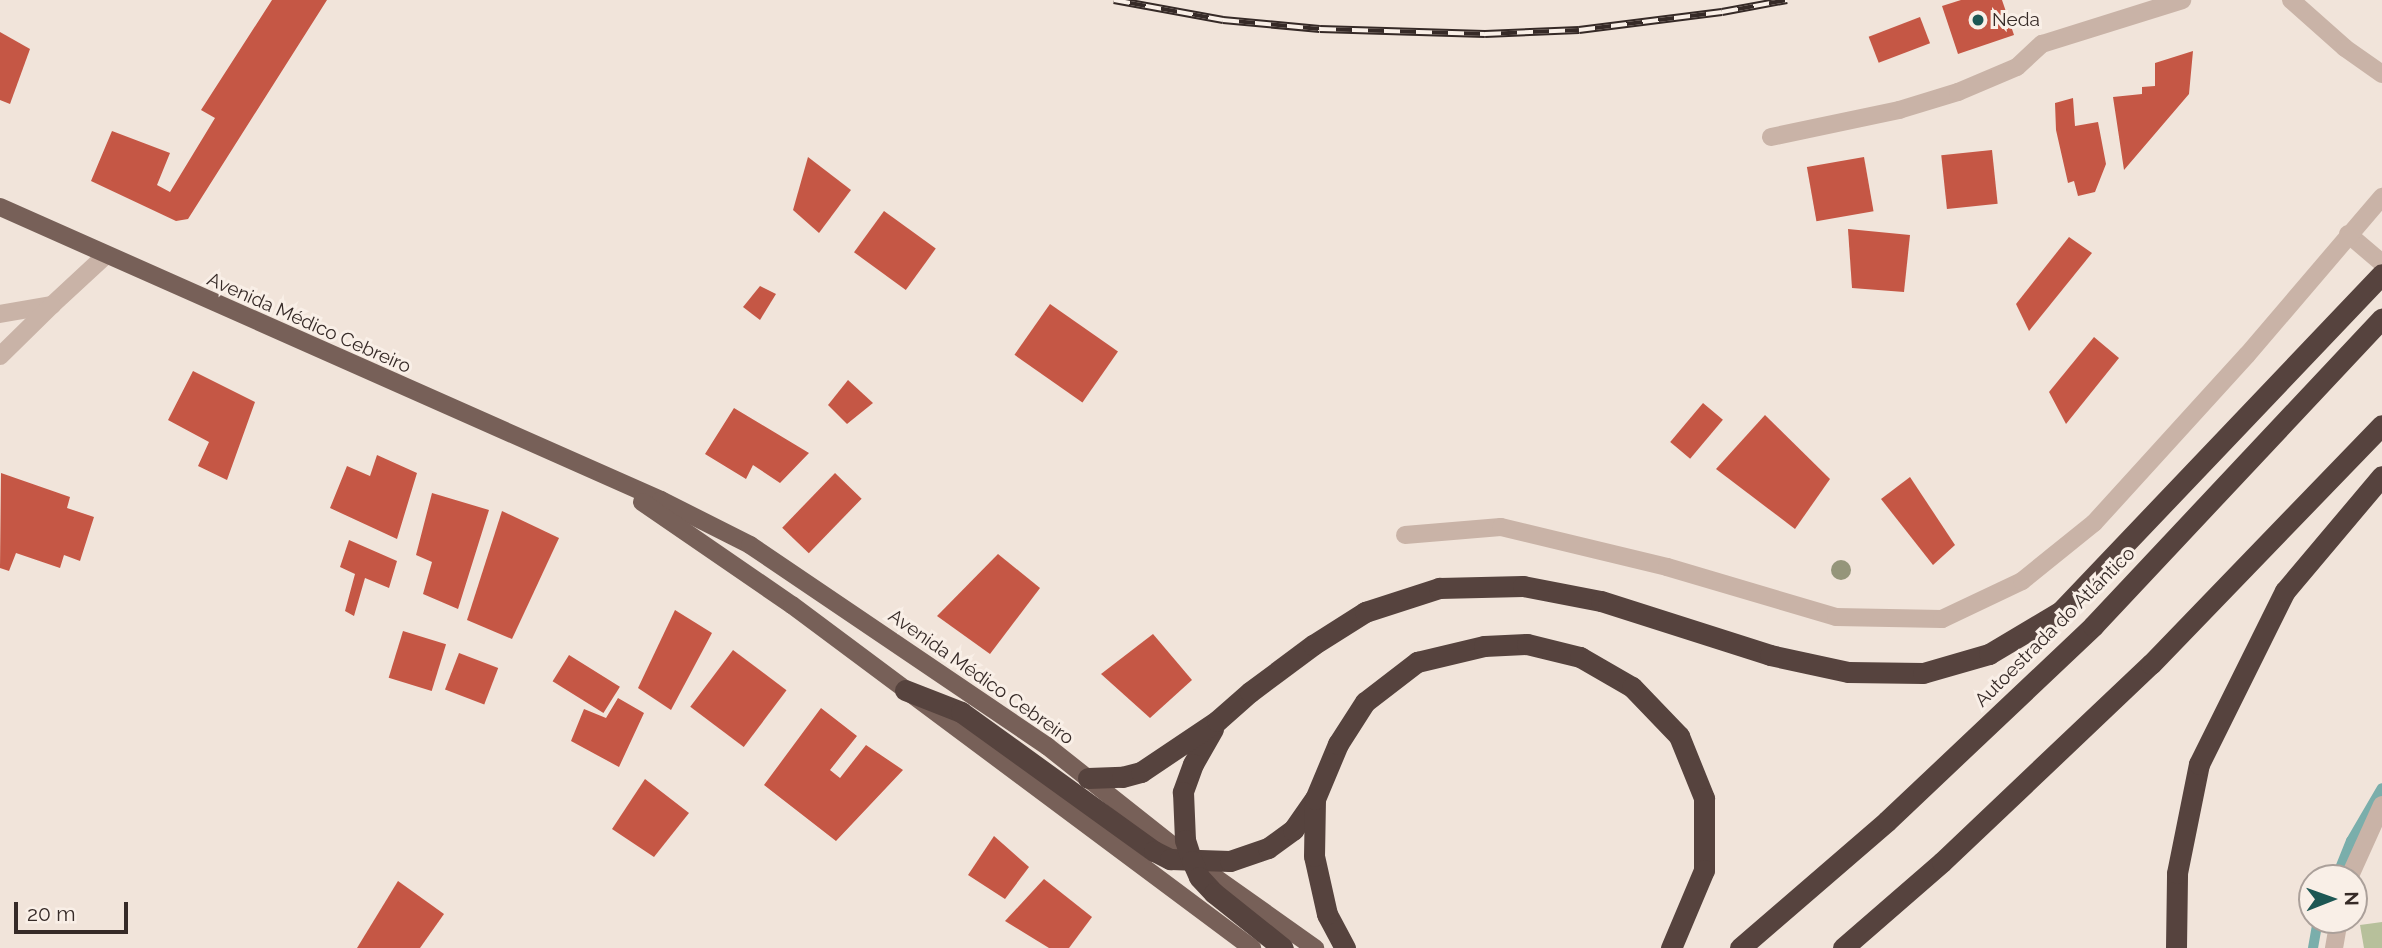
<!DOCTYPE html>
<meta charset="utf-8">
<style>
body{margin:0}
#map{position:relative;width:2382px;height:948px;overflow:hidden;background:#f1e4da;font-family:Raleway,sans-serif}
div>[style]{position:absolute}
.green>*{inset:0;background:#b7c09b}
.stream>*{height:10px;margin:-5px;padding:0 5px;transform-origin:5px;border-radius:5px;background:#7aaeab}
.building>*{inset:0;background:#c55745;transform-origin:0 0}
.minor>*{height:18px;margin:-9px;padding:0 9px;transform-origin:9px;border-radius:9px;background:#c9b3a7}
.major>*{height:18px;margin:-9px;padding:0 9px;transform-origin:9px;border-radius:9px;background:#776058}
.highway>*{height:21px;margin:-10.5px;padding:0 10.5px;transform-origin:10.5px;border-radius:10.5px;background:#56433e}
.rail>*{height:8px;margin-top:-4px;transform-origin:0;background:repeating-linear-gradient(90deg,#f9efe7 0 16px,#362a27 0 32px);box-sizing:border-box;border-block:2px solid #362a27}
.trees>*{width:20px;height:20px;margin:-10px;border-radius:50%;background:#95957a}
.dots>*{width:19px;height:19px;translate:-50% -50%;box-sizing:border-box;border:4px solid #f9efe7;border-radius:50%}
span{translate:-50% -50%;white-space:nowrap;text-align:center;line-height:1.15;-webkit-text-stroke:6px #f9efe7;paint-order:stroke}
.poi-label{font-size:19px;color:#362a27}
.left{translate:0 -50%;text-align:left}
.street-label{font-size:19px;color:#362a27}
.north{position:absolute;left:2298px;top:864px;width:70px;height:70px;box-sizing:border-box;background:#f9efe7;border:2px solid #aba09a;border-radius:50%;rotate:89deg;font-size:19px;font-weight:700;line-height:28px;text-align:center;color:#362a27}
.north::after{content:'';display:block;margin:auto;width:24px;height:32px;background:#1d5754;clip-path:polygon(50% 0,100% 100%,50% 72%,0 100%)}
.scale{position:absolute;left:14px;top:902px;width:114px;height:32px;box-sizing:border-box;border:4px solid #362a27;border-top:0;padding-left:9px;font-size:21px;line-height:24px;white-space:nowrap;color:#362a27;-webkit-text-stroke:5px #f9efe7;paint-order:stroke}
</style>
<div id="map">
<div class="green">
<div style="clip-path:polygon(2382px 922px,2382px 948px,2364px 948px,2360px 925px)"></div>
</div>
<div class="stream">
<div style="left:2336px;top:878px;width:40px;rotate:-68deg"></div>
<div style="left:2351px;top:841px;width:61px;rotate:-59.7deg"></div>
<div style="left:2313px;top:948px;width:28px;rotate:-80deg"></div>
</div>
<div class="building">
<div style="clip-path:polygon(272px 0,327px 0,188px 219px,176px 221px,91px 181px,112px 131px,170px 153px,157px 185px,170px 192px,215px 118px,201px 110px)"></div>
<div style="clip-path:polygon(1961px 0,2002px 0,2014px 35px,1958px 54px,1942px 6px)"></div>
<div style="left:1920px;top:17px;width:28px;height:55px;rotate:69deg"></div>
<div style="clip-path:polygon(0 32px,30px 49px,10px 104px,0 100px)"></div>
<div style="clip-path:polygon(2193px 51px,2189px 94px,2124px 170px,2113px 97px,2142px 94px,2142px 87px,2155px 86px,2155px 63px)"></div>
<div style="clip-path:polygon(2073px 98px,2075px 126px,2098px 122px,2106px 164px,2095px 192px,2078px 196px,2074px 181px,2068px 183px,2056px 130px,2055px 103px)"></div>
<div style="left:1992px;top:150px;width:54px;height:51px;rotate:84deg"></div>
<div style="clip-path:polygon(808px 157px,851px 190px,819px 233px,793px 210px)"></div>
<div style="left:1864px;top:157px;width:55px;height:58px;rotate:80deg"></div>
<div style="left:884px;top:211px;width:64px;height:51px;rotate:36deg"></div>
<div style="clip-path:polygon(1848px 229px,1910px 235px,1904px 292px,1852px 288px)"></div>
<div style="clip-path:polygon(2069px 237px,2092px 253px,2029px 331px,2016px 304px)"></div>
<div style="clip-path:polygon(760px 286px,776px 294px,760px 320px,743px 307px)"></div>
<div style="left:1050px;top:304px;width:83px;height:62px;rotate:35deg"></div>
<div style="clip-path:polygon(2094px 337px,2119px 358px,2066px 424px,2049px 392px)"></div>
<div style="clip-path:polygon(193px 371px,255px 402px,227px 480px,198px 466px,209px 442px,168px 420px)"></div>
<div style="clip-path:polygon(848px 380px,873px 403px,847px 424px,828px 405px)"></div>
<div style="left:1703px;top:403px;width:26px;height:51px;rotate:40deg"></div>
<div style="clip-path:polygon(734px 408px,809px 453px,780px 483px,753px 465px,746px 479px,705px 454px)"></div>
<div style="clip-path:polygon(1765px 415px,1830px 479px,1795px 529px,1716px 469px)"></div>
<div style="clip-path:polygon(377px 455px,417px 473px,397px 539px,330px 508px,347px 466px,370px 476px)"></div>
<div style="clip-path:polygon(1px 473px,70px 497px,67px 508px,94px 517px,80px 561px,64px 555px,60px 568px,16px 553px,9px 571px,0 568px)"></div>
<div style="left:835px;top:473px;width:37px;height:76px;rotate:44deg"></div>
<div style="clip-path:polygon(1910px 477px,1955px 545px,1933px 565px,1881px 499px)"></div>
<div style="clip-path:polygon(432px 493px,489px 510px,458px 609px,423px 594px,432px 562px,416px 555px)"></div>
<div style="clip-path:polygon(502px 511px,559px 538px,512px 639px,467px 620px)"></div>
<div style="clip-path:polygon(349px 540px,397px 561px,389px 588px,365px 578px,354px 616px,345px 611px,355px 574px,340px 567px)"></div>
<div style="clip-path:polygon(998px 554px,1040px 588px,990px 654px,937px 616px)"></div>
<div style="clip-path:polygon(675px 610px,712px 633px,671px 710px,638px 688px)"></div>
<div style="left:403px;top:631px;width:45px;height:49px;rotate:17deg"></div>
<div style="clip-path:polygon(1153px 634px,1192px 680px,1150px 718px,1101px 674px)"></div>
<div style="left:733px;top:650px;width:67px;height:71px;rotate:37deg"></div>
<div style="left:459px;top:653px;width:42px;height:39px;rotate:21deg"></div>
<div style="left:569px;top:655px;width:60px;height:31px;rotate:32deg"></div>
<div style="clip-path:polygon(618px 698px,644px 713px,619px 767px,571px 741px,584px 709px,606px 718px)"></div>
<div style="clip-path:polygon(821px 708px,857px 736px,830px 770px,840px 778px,866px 745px,903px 770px,836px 841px,764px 785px)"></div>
<div style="clip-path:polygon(645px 779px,689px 813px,654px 857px,612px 829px)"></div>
<div style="clip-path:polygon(994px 836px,1029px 867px,1005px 899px,968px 875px)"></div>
<div style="clip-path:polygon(1044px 879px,1092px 917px,1069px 948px,1049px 948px,1005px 921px)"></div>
<div style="clip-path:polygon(398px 881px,444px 914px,420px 948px,357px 948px)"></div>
</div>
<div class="minor">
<div style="left:2291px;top:0;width:72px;rotate:41.6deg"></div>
<div style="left:2345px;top:48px;width:45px;rotate:35.1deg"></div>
<div style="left:1771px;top:137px;width:131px;rotate:-11.9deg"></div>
<div style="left:1899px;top:110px;width:62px;rotate:-17deg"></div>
<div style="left:1958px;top:92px;width:64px;rotate:-23deg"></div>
<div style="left:2017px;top:67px;width:34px;rotate:-43deg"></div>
<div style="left:2042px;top:44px;width:147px;rotate:-17.4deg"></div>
<div style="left:2348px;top:234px;width:45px;rotate:40.5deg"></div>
<div style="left:0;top:314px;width:53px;rotate:-9.8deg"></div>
<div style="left:52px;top:305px;width:72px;rotate:-42.8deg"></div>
<div style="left:0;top:356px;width:73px;rotate:-44.4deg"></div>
<div style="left:1405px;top:535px;width:96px;rotate:-4.8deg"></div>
<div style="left:1501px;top:527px;width:171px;rotate:13.5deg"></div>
<div style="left:1667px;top:567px;width:176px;rotate:16.5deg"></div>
<div style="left:1836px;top:617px;width:106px;rotate:1.1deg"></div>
<div style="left:1942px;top:619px;width:89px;rotate:-25.4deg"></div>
<div style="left:2022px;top:581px;width:92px;rotate:-38.9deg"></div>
<div style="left:2094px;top:523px;width:227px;rotate:-47.7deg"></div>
<div style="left:2247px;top:355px;width:208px;rotate:-49.5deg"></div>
<div style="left:2349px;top:878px;width:80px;rotate:-65.7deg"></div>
<div style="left:2334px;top:948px;width:28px;rotate:-80deg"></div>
</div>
<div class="major">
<div style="left:0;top:207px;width:723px;rotate:23.91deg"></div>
<div style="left:661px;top:500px;width:100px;rotate:26.8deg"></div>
<div style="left:750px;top:545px;width:359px;rotate:34.1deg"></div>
<div style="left:1047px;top:746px;width:185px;rotate:38.4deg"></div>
<div style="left:1192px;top:861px;width:151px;rotate:35.3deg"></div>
<div style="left:642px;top:502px;width:182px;rotate:34.5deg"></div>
<div style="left:792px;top:605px;width:574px;rotate:36.71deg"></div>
</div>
<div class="highway">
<div style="left:905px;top:690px;width:60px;rotate:21.4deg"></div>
<div style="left:961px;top:712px;width:238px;rotate:35.8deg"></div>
<div style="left:1154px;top:851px;width:18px;rotate:27deg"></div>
<div style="left:1170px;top:859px;width:60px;rotate:1.9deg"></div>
<div style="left:1230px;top:861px;width:40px;rotate:-18.9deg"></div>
<div style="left:1268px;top:848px;width:31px;rotate:-36deg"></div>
<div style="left:1293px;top:830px;width:38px;rotate:-55deg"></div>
<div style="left:1213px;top:729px;width:40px;rotate:119.7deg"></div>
<div style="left:1193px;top:764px;width:30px;rotate:110deg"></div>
<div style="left:1183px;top:792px;width:48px;rotate:87.6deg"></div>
<div style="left:1185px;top:840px;width:22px;rotate:72deg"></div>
<div style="left:1192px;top:861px;width:17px;rotate:66deg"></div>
<div style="left:1199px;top:877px;width:22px;rotate:47deg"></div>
<div style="left:1214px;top:893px;width:88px;rotate:38.6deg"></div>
<div style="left:1088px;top:778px;width:34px;rotate:-2deg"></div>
<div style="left:1122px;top:777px;width:20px;rotate:-15deg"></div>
<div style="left:1141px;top:772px;width:92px;rotate:-33.9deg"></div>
<div style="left:1217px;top:721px;width:44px;rotate:-41.3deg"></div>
<div style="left:1250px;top:692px;width:79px;rotate:-36.7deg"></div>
<div style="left:1313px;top:645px;width:62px;rotate:-32.4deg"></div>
<div style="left:1365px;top:612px;width:78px;rotate:-18deg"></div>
<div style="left:1439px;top:588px;width:84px;rotate:-1.4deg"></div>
<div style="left:1523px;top:586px;width:79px;rotate:10.9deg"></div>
<div style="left:1601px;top:601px;width:177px;rotate:17.7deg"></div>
<div style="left:1770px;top:655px;width:80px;rotate:12.3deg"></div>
<div style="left:1848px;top:672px;width:75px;rotate:0.8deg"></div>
<div style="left:1923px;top:673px;width:69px;rotate:-16.1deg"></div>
<div style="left:1989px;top:654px;width:84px;rotate:-30.8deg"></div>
<div style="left:2061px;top:611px;width:465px;rotate:-46.4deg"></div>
<div style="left:1345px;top:948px;width:38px;rotate:-118deg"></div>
<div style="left:1327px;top:914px;width:59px;rotate:-102.6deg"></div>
<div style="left:1314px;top:856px;width:57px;rotate:-89deg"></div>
<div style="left:1315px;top:799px;width:60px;rotate:-67.3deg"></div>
<div style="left:1338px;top:744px;width:50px;rotate:-57.3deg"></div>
<div style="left:1365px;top:702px;width:66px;rotate:-37.6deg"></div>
<div style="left:1417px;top:662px;width:69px;rotate:-13.4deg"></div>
<div style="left:1484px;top:646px;width:43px;rotate:-2.7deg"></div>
<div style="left:1527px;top:644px;width:55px;rotate:13.8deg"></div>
<div style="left:1580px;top:657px;width:60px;rotate:30deg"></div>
<div style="left:1632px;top:687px;width:68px;rotate:46.2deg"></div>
<div style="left:1679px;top:736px;width:67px;rotate:68deg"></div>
<div style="left:1704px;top:798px;width:72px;rotate:90deg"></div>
<div style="left:1704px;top:870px;width:85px;rotate:112.9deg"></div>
<div style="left:1740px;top:948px;width:194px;rotate:-40.8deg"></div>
<div style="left:1887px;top:821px;width:284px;rotate:-43.4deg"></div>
<div style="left:2093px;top:626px;width:422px;rotate:-46.8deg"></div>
<div style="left:1843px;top:948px;width:131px;rotate:-41deg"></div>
<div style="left:1942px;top:862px;width:288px;rotate:-43.5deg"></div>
<div style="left:2151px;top:664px;width:332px;rotate:-46deg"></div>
<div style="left:2176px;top:948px;width:75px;rotate:-89.2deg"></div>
<div style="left:2177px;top:873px;width:111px;rotate:-78.6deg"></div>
<div style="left:2199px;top:764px;width:193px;rotate:-63.6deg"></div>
<div style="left:2285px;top:591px;width:150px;rotate:-49.9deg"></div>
</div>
<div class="rail">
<div style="left:1114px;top:0;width:111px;rotate:10.4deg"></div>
<div style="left:1223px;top:20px;width:97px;rotate:5.3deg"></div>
<div style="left:1320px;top:29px;width:165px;rotate:1.7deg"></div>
<div style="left:1485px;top:34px;width:94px;rotate:-2.4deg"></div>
<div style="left:1579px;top:30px;width:144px;rotate:-7.2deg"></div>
<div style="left:1722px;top:12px;width:66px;rotate:-10.5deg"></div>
</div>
<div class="trees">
<div style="left:1841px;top:570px"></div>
</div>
<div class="dots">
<div style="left:1978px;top:20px;background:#1d5754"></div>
</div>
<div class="poi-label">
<span class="left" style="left:1992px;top:20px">Neda</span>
</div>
<div class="street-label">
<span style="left:309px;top:323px;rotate:24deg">Avenida Médico Cebreiro</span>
<span style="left:2055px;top:627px;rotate:-45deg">Autoestrada do Atlántico</span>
<span style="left:981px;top:677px;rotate:35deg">Avenida Médico Cebreiro</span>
</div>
<div class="north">N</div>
<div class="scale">20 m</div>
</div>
